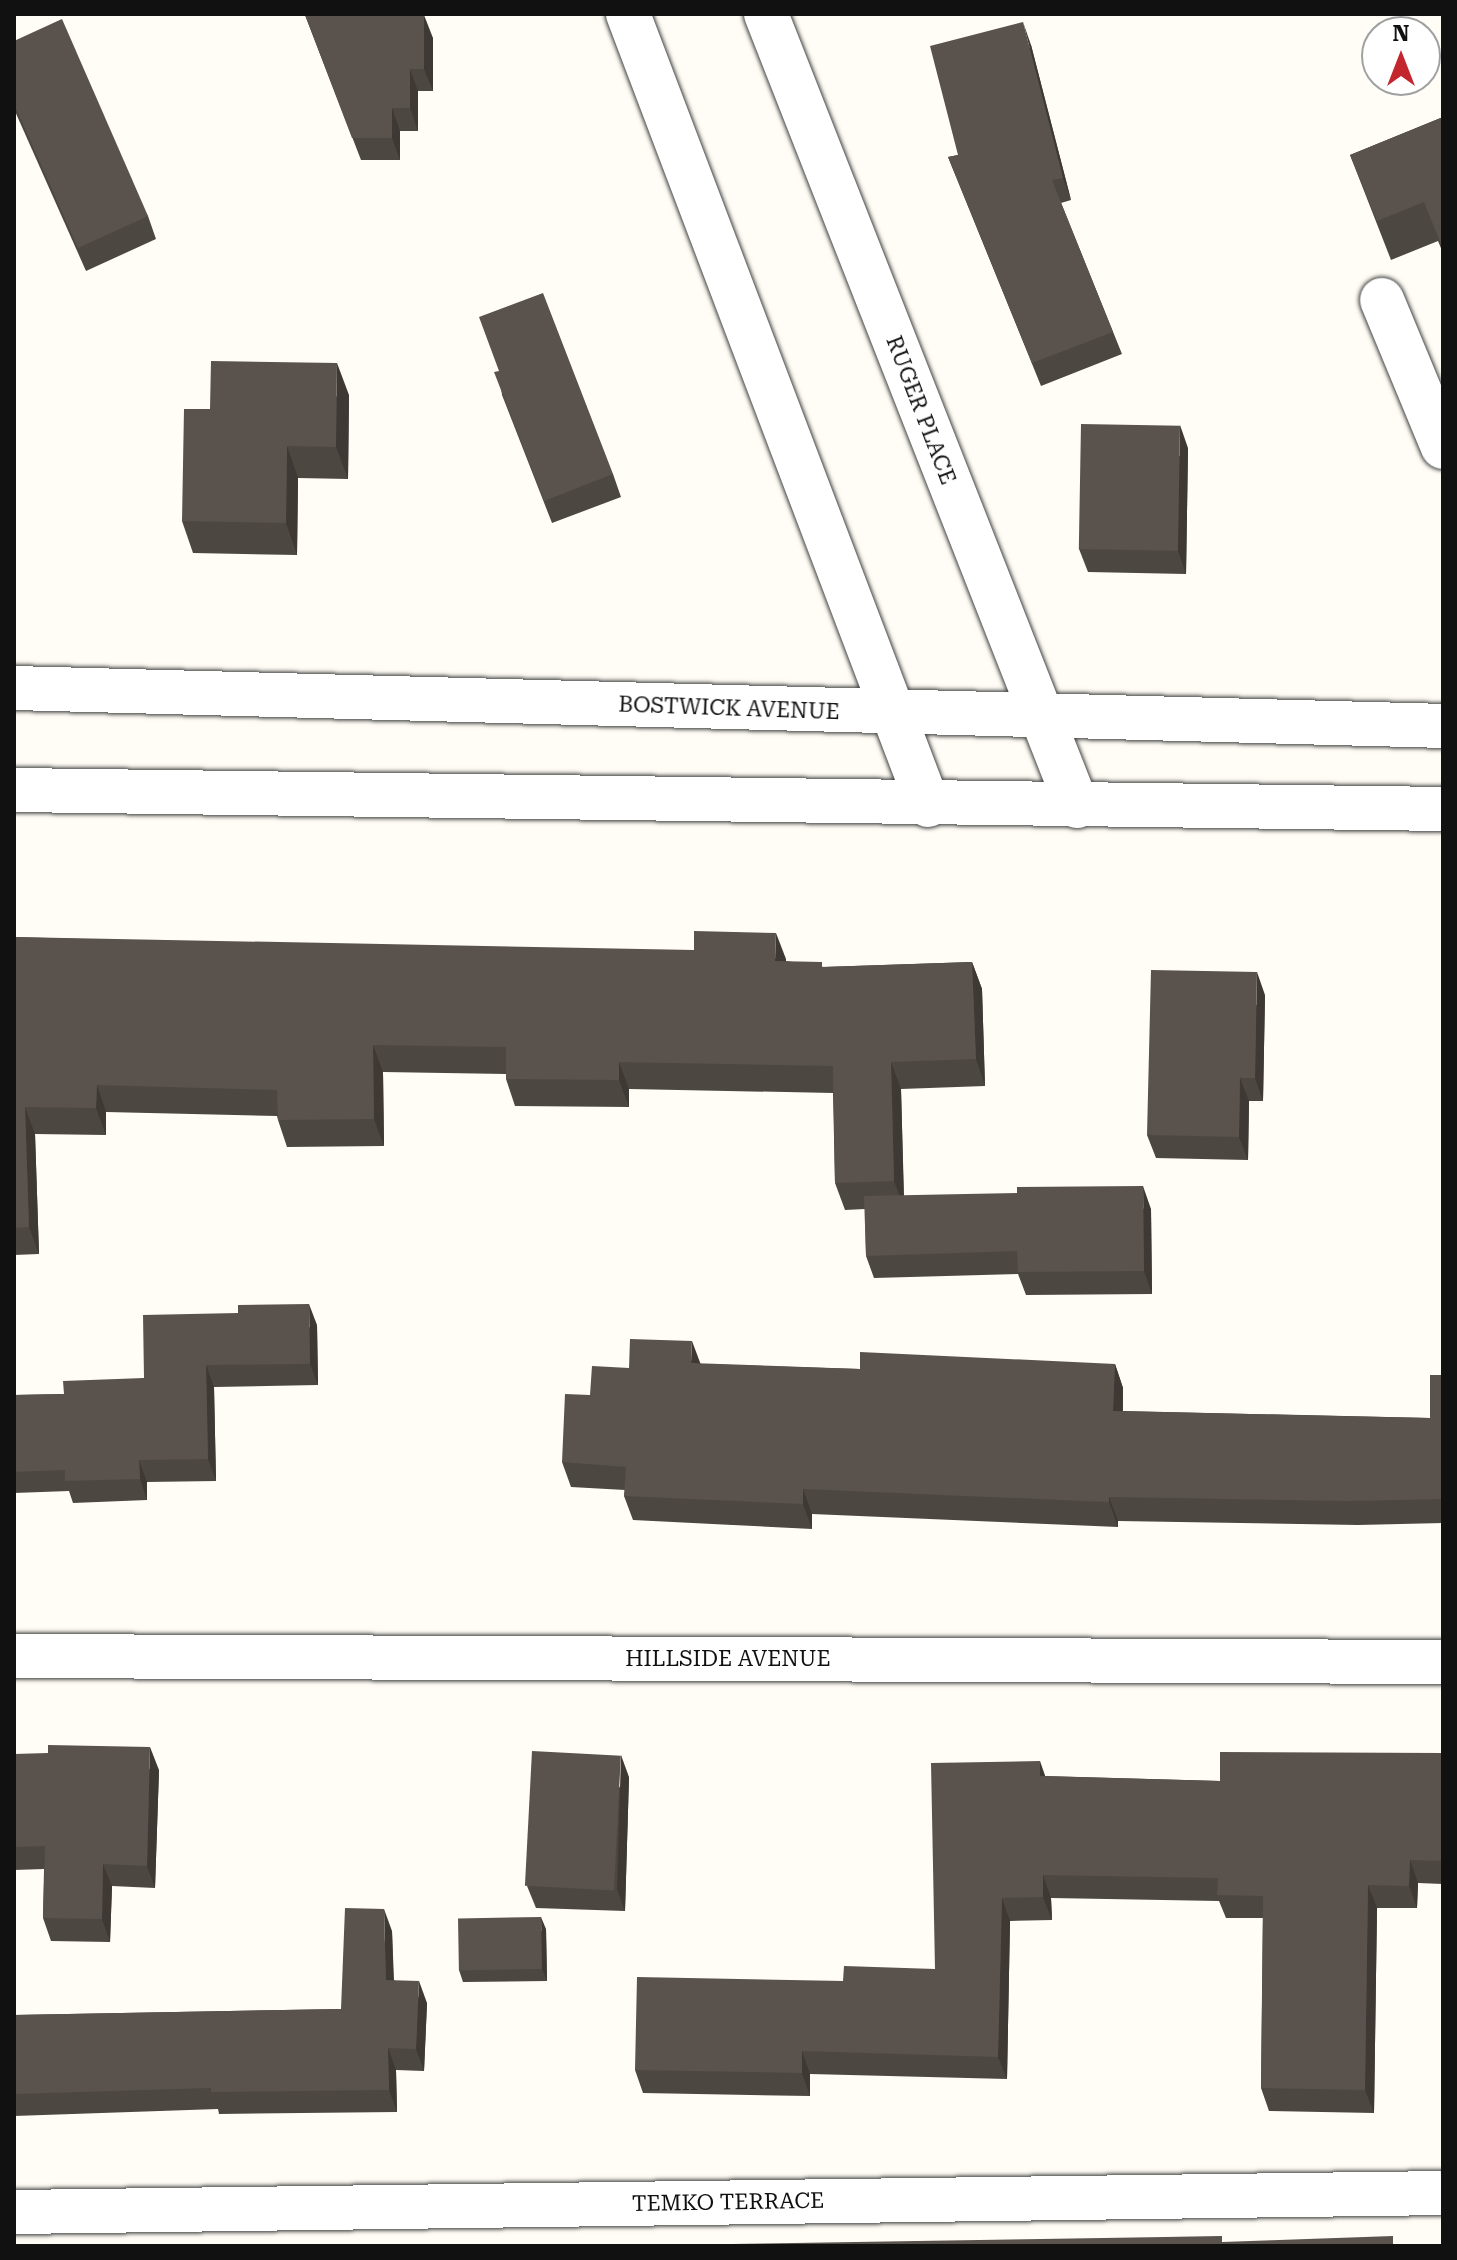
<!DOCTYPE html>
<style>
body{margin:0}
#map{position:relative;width:1457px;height:2260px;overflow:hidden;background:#fffdf5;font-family:"Roboto Serif",serif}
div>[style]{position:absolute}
.roads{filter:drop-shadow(0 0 2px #444) drop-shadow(0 0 2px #444)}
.minor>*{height:44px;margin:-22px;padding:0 22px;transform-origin:22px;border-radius:22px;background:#fff}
.wall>*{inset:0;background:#4d4742}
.shaded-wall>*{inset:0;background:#3f3936}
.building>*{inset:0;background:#5a524d;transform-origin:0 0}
span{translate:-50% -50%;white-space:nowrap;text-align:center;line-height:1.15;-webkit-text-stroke:8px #fff;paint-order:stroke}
.street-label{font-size:22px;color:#111}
.frame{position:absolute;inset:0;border:16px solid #111;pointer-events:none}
.north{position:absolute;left:1361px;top:16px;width:80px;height:80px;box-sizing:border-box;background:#fff;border:2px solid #a0a0a0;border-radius:50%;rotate:0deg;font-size:22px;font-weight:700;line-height:32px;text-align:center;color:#111}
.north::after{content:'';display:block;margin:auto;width:28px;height:36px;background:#c4262e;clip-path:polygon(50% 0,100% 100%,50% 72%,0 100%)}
</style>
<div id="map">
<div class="roads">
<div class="minor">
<div style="left:628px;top:14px;width:846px;rotate:69.23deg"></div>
<div style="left:766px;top:14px;width:851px;rotate:68.56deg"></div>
<div style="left:1382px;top:300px;width:159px;rotate:67.5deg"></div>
<div style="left:14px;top:688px;width:1430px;rotate:1.52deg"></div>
<div style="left:14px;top:790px;width:1429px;rotate:0.76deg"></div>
<div style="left:14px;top:1656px;width:1429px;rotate:0.24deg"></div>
<div style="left:14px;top:2212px;width:1429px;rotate:-0.76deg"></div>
</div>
</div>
<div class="wall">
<div style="clip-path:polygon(305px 15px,433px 38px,433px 91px,418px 91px,418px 131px,400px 131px,400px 160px,361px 160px)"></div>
<div style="clip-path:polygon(14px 41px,148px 216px,156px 239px,86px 271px,14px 109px)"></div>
<div style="clip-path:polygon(1031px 45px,1071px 200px,1061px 203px,1122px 354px,1041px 386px,948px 157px,958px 155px)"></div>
<div style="clip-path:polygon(1443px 117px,1443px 253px,1438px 241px,1391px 260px,1350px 155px)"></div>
<div style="clip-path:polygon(499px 371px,613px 474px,621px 497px,552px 523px,502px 395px)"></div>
<div style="clip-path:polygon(349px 395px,348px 479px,298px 478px,297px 555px,193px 553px,182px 521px,210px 409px)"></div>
<div style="clip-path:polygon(1188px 448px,1186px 574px,1088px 572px,1079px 549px)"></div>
<div style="clip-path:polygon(14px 937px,786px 959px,786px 961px,824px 967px,972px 962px,982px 989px,985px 1086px,901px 1089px,904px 1196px,1151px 1209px,1152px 1294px,1026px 1295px,1018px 1274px,874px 1278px,866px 1256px,865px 1209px,845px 1210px,835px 1183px,833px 1093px,629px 1089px,629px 1107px,515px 1106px,506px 1079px,506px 1074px,383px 1072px,384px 1146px,287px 1147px,278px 1120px,277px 1116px,106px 1112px,106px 1135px,35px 1134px,39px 1254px,14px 1255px)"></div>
<div style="clip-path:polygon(1265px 995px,1263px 1101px,1249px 1101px,1248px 1160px,1156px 1158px,1147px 1135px)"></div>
<div style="clip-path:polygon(317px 1325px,318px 1385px,214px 1387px,216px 1481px,147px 1482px,147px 1500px,73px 1503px,69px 1491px,14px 1493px,14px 1395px,64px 1394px,144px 1378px)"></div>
<div style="clip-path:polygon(700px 1364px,860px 1369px,1115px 1364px,1123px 1388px,1123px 1411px,1430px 1418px,1443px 1375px,1443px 1523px,1358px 1525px,1118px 1521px,1118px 1527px,812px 1514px,812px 1529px,633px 1520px,624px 1496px,625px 1490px,571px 1487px,562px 1462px,590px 1395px)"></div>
<div style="clip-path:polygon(1443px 1753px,1443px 1884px,1418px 1883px,1417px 1908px,1377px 1908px,1374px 2113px,1269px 2111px,1261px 2088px,1263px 1918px,1226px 1918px,1219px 1901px,1051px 1898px,1052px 1920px,1010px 1921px,1007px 2079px,810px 2074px,810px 2096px,643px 2093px,635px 2070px,843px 1981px,935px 1969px,1045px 1776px,1220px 1781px)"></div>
<div style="clip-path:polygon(14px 1754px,159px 1770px,155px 1888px,112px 1886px,110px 1942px,51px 1941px,43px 1918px,44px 1869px,14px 1870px)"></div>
<div style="clip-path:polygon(629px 1777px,625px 1911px,536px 1908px,527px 1886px)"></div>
<div style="clip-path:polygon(546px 1929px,547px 1981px,463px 1982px,459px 1970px)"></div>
<div style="clip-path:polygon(392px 1931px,394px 1980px,427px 2003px,424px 2071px,396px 2070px,397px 2112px,219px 2114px,218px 2109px,14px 2116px,14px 2015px,341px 2009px)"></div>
</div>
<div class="shaded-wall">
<div style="clip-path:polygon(424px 15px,433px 38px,433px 91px,424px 69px)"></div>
<div style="clip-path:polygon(1023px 22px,1031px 45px,1071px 200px,1063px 178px)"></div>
<div style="clip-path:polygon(410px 69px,418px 91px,418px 131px,410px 108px)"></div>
<div style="clip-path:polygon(392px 108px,400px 131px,400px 160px,392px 138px)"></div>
<div style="clip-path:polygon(337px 363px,349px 395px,348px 479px,336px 447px)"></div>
<div style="clip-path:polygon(1180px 425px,1188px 448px,1186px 574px,1178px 551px)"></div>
<div style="clip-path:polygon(287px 446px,298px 478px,297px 555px,286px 523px)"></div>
<div style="clip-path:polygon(776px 933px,786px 959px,785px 988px,775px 961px)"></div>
<div style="clip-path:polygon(972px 962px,982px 989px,985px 1086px,976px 1059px)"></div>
<div style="clip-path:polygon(1257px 972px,1265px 995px,1263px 1101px,1255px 1078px)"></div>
<div style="clip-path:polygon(373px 1045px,383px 1072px,384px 1146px,374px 1119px)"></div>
<div style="clip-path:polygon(619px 1062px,629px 1089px,629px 1107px,619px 1080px)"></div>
<div style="clip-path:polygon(891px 1062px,901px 1089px,904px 1208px,894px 1181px)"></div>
<div style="clip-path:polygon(1240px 1078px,1249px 1101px,1248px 1160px,1239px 1137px)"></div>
<div style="clip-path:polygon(97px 1085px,106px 1112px,106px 1135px,96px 1108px)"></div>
<div style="clip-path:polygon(25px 1107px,35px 1134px,39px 1254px,29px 1227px)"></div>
<div style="clip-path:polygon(1143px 1186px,1151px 1209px,1152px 1294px,1144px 1271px)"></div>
<div style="clip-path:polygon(309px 1304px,317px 1325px,318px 1385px,310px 1364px)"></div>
<div style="clip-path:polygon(692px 1341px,701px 1365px,691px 1363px)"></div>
<div style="clip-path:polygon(1115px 1364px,1123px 1388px,1122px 1435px,1113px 1411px)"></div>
<div style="clip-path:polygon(206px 1365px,214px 1387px,216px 1481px,208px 1459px)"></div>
<div style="clip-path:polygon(139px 1460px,147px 1482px,147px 1500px,140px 1479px)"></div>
<div style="clip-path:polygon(803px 1489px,812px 1514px,812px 1529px,803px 1504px)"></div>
<div style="clip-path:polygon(1109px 1497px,1118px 1521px,1118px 1527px,1109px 1502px)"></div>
<div style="clip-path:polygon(150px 1747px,159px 1770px,155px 1888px,147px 1866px)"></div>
<div style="clip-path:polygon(621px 1755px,629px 1777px,625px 1911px,617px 1889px)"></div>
<div style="clip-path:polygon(1040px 1761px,1048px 1784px,1040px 1776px)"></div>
<div style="clip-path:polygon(1410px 1860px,1418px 1883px,1417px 1908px,1409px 1886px)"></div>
<div style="clip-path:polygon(103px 1864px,112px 1886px,110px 1942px,102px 1919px)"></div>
<div style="clip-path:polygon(1043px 1875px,1051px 1898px,1052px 1920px,1043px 1897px)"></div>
<div style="clip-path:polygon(1368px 1885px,1377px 1908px,1374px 2113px,1365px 2090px)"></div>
<div style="clip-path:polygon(1002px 1898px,1010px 1921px,1007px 2079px,998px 2057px)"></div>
<div style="clip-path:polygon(384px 1909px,392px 1931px,394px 2002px,386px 1980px)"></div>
<div style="clip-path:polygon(541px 1917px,546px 1929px,547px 1981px,542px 1969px)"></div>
<div style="clip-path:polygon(419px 1981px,427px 2003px,424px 2071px,416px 2049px)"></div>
<div style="clip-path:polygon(388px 2048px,396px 2070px,397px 2112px,389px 2090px)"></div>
<div style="clip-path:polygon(802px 2051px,810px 2074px,810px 2096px,802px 2073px)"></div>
</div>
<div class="building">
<div style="clip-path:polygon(305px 15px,424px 15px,424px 69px,410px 69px,410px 108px,392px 108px,392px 138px,352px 138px)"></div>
<div style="clip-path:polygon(62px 19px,148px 216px,78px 248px,14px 104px,14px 41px)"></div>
<div style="clip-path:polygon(1023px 22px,1063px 178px,1052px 180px,1113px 332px,1032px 363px,948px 157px,958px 155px,930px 46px)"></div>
<div style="clip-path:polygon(1443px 117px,1443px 249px,1424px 202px,1377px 221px,1350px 155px)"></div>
<div style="clip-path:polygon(543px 293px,613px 474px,544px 501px,494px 372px,499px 371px,479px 317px)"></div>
<div style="clip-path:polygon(211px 361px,337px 363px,336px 447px,287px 446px,286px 523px,182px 521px,184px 409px,210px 409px)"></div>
<div style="left:1081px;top:424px;width:99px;height:125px;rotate:1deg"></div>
<div style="clip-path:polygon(694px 931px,776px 933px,775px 961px,822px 962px,822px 967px,972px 962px,976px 1059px,891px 1062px,894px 1181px,835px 1183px,833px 1066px,619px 1062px,619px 1080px,506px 1079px,506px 1047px,373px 1045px,374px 1119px,278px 1120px,277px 1090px,97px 1085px,96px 1108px,25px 1107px,29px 1227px,14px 1228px,14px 937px,694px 950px)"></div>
<div style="clip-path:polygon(1151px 970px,1257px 972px,1255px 1078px,1240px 1078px,1239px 1137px,1147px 1135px)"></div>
<div style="clip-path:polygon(1143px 1186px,1144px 1271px,1018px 1272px,1017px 1251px,866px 1256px,864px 1196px,1017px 1193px,1017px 1187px)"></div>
<div style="clip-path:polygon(309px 1304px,310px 1364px,206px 1365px,208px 1459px,139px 1460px,140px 1479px,65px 1481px,65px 1470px,14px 1472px,14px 1395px,64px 1394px,63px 1381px,144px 1378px,143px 1315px,238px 1313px,238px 1305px)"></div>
<div style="clip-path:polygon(630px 1339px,692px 1341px,691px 1363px,860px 1369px,860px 1352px,1115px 1364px,1113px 1411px,1430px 1418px,1430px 1375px,1443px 1375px,1443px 1499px,1349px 1501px,1109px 1497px,1109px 1502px,803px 1489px,803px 1504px,624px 1496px,626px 1467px,562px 1462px,565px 1394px,590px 1395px,592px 1366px,629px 1368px)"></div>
<div style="clip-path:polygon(48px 1745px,150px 1747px,147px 1866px,103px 1864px,102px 1919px,43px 1918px,45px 1846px,14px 1847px,14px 1754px,48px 1753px)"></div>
<div style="left:532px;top:1751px;width:89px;height:135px;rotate:3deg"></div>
<div style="clip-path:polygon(1220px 1752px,1443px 1753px,1443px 1861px,1410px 1860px,1409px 1886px,1368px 1885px,1365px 2090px,1261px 2088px,1263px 1896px,1217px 1895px,1218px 1878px,1043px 1875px,1043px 1897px,1002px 1898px,998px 2057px,802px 2051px,802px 2073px,635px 2070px,637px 1977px,843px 1981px,844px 1966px,935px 1969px,931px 1763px,1040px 1761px,1040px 1776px,1220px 1781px)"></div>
<div style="clip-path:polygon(345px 1908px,384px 1909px,386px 1980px,419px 1981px,416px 2049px,388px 2048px,389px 2090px,211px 2092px,211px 2088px,14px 2094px,14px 2015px,341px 2009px)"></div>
<div style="left:541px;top:1917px;width:52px;height:83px;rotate:89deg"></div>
<div style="clip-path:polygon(1222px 2236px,1222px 2242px,1393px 2236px,1393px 2246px,670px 2245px)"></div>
</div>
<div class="street-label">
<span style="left:921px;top:410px;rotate:69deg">RUGER PLACE</span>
<span style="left:729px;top:708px;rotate:2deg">BOSTWICK AVENUE</span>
<span style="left:728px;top:1659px">HILLSIDE AVENUE</span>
<span style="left:728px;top:2202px;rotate:-1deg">TEMKO TERRACE</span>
</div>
<div class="frame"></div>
<div class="north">N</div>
</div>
